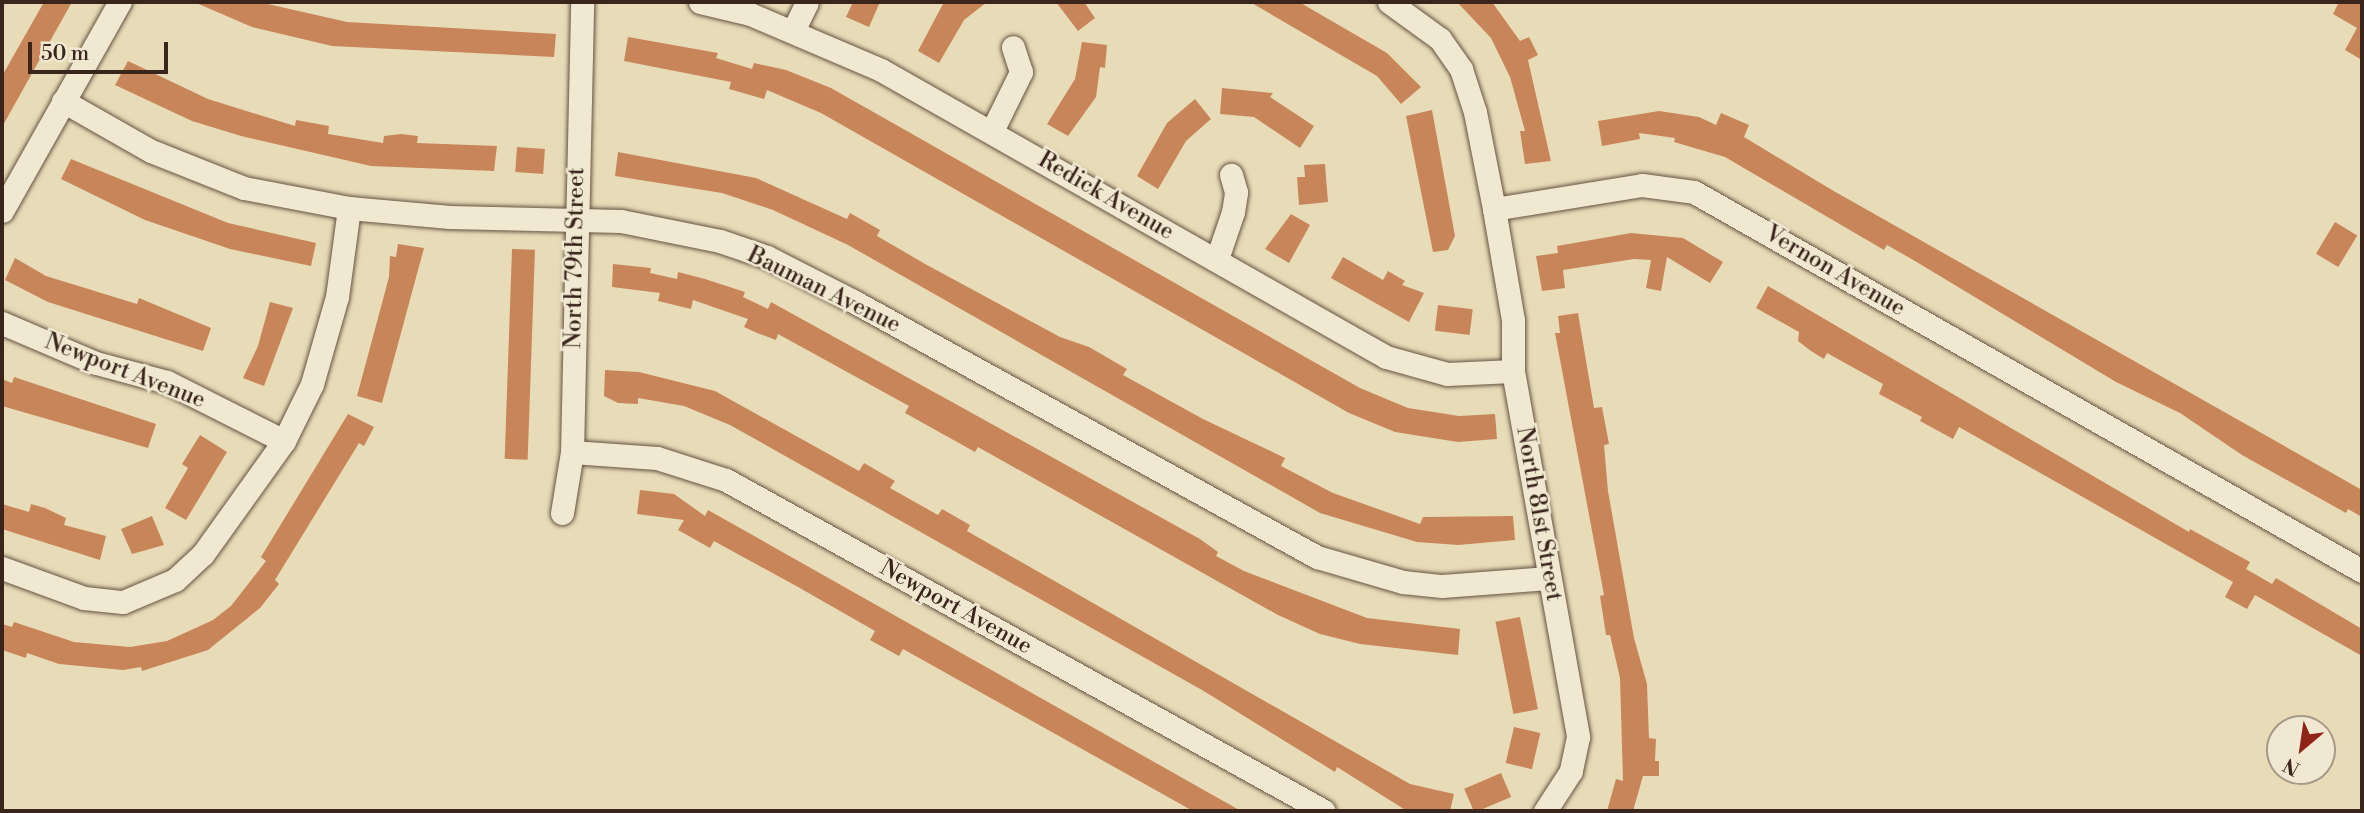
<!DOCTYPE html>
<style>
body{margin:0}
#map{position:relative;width:2364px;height:813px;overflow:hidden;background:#e8dcb8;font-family:"Libre Bodoni",serif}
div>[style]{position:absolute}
.building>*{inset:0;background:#c9855a;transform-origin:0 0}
.roads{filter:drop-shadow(0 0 2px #665343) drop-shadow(0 0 2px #665343)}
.minor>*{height:23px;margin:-11.5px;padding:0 11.5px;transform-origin:11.5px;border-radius:11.5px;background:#f0e8d1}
span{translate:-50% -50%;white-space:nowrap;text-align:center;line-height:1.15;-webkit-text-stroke:5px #f0e8d1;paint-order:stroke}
.street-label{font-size:23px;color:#3a251c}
.frame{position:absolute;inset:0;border:4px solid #3a251c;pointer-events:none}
.north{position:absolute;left:2266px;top:715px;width:70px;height:70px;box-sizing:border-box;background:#f0e8d1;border:2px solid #a79a89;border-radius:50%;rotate:209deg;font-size:19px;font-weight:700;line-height:28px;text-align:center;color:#3a251c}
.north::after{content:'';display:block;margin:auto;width:24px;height:32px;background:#8f2418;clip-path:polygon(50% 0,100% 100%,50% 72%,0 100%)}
.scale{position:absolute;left:28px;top:42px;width:140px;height:32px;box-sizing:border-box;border:4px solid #3a251c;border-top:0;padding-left:9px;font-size:21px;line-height:24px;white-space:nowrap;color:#3a251c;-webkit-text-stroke:5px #f0e8d1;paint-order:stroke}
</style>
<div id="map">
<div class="building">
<div style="clip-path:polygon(44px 2px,72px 2px,2px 127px,2px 76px)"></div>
<div style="clip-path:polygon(194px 2px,259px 2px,347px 22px,556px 34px,554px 57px,332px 46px,252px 27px)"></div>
<div style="clip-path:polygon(853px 2px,880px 2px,869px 27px,846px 17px)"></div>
<div style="clip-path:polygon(944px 2px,987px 2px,964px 20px,939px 63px,918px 51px)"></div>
<div style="clip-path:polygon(1056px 2px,1084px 2px,1095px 18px,1078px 31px)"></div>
<div style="clip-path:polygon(1250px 2px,1299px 2px,1387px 53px,1421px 87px,1401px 104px,1377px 76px)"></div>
<div style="clip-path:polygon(1457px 2px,1492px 2px,1520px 41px,1529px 37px,1538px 55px,1528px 60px,1551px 161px,1525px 164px,1520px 131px,1525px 131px,1510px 77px,1491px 38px)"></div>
<div style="clip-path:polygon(2339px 2px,2362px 2px,2362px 60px,2345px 50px,2357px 28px,2333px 14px)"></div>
<div style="clip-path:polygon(628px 37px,718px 53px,716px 58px,752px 69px,754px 63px,786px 70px,831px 88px,1360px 388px,1408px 408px,1459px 416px,1495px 414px,1497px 439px,1458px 442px,1395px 432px,1349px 413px,821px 113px,767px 90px,764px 99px,729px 89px,731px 82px,624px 61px)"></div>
<div style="clip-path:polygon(1082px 42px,1107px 45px,1105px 68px,1100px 67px,1096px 97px,1068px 136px,1047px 124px,1075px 79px)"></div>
<div style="clip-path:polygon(128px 61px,208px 99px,295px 126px,296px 120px,329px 126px,328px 134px,383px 143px,384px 136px,401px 134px,418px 136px,417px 143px,497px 146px,494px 171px,371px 166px,241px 136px,192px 121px,115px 85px)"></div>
<div style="clip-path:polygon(1222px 88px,1273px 93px,1270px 97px,1314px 126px,1300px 148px,1254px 117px,1220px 114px)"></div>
<div style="clip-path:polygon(1195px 99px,1211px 119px,1186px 141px,1158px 189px,1137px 176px,1167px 123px)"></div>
<div style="clip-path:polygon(1432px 110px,1455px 236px,1448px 250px,1433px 252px,1406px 116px)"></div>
<div style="clip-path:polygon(1659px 111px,1699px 117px,1716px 125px,1721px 113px,1749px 125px,1744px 137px,1832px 190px,2362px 490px,2362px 517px,2348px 509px,2346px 513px,2242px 455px,2180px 413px,2116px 382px,1915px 261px,1887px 245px,1884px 250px,1725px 157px,1674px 142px,1675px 138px,1639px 133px,1640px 139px,1602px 146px,1598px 121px)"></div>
<div style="left:517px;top:147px;width:28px;height:25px;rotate:4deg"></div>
<div style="clip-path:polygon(618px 152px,756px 178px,847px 219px,850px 213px,880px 230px,877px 236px,927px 265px,1060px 337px,1089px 347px,1127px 369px,1123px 375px,1203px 419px,1285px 458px,1281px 466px,1333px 493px,1420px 524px,1423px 517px,1513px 516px,1515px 540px,1458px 545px,1417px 542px,1320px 513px,848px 245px,773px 210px,722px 193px,615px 176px)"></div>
<div style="clip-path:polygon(71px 159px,228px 223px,316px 243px,311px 266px,230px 249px,145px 220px,61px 179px)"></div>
<div style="clip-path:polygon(1325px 164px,1328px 202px,1299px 205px,1297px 177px,1305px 177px,1304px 165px)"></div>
<div style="clip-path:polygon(1291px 214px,1310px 225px,1289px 263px,1265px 249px)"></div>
<div style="left:2335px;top:222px;width:26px;height:37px;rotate:31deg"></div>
<div style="clip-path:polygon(1631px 233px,1683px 238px,1723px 262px,1710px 283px,1667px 257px,1661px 291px,1646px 288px,1651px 260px,1634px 259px,1563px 270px,1565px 288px,1542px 291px,1536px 256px,1558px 253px,1557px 246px)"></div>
<div style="clip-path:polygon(398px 244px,424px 248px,382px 403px,357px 396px,389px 277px,390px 256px,396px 257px)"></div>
<div style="left:512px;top:249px;width:23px;height:210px;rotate:2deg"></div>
<div style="clip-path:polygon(1343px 257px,1383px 280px,1388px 271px,1405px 281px,1402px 285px,1424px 293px,1409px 322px,1331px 278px)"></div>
<div style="clip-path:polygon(15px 258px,46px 276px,137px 304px,139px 298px,211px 328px,203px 351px,48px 302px,5px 280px)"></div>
<div style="clip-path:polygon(613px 264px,651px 268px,650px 273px,677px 279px,678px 272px,705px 279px,745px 292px,743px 297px,768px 309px,771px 302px,1200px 539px,1218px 552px,1216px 556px,1244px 571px,1367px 618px,1460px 629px,1458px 655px,1360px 644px,1320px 634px,1278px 615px,978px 447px,975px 452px,905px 413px,909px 406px,778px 334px,776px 340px,757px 333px,744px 327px,748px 319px,693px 300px,691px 309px,658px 301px,660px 293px,612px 287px)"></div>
<div style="clip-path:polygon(1768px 286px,2189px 532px,2190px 529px,2250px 562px,2246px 569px,2272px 584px,2276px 578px,2362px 629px,2362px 656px,2255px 595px,2247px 609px,2225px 597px,2233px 582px,1959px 427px,1953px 439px,1920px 421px,1922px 417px,1879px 394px,1883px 384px,1827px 353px,1824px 359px,1811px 351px,1798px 341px,1799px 332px,1756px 308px)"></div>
<div style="clip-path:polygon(270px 302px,293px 308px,264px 386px,243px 378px,258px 346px)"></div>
<div style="left:1438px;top:305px;width:35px;height:26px;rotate:7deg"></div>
<div style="clip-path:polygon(1578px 313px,1594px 408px,1602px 407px,1609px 444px,1604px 445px,1608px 491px,1634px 638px,1647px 684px,1649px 738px,1656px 739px,1655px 761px,1659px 761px,1659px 776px,1643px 776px,1633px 811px,1607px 811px,1616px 779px,1623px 781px,1620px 678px,1610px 635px,1606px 635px,1600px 596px,1604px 595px,1555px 333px,1560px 333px,1558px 316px)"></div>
<div style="clip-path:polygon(605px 370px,639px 372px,715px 391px,859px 471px,864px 463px,895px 481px,890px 488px,938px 515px,942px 509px,970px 525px,967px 531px,1410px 784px,1454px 794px,1450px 811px,1407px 811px,1337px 767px,1335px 772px,1202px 690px,730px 425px,684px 406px,638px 398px,638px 404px,618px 403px,604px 396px)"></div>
<div style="clip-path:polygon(14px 377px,156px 424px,148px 448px,2px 406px,2px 379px,12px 383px)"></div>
<div style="clip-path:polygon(348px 414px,374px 427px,364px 446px,359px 443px,275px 580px,279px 584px,260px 608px,208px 650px,142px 671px,141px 667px,123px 670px,59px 664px,27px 653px,26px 658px,2px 650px,2px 624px,12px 627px,14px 622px,74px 642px,130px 647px,167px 641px,213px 620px,231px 606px,266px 561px,261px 557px)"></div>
<div style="clip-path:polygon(200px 435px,227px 452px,186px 520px,165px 508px,188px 468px,182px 464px)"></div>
<div style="clip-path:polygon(640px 490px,674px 494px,705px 516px,708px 510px,1241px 811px,1193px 811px,903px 649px,899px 656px,870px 640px,875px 631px,798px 587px,714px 541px,710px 548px,678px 530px,684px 520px,637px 514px)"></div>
<div style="clip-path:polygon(2px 504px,29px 512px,31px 504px,45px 508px,66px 518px,64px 525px,106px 536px,100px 560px,2px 529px)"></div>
<div style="clip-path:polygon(152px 516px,164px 545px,132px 554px,121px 529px)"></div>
<div style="left:1520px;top:617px;width:94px;height:25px;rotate:79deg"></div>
<div style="left:1514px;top:727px;width:27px;height:37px;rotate:13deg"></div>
<div style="left:1501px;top:773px;width:26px;height:40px;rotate:67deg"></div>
</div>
<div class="roads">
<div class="minor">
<div style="left:700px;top:2px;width:51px;rotate:13.5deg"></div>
<div style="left:750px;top:14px;width:142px;rotate:23.1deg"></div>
<div style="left:881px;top:70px;width:581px;rotate:29.61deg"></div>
<div style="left:1386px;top:357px;width:63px;rotate:15.6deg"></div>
<div style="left:1447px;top:374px;width:66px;rotate:-2.6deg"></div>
<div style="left:1389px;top:2px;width:63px;rotate:36deg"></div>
<div style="left:1440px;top:39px;width:37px;rotate:55deg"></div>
<div style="left:1461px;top:69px;width:45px;rotate:72deg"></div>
<div style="left:1475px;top:112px;width:99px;rotate:78.9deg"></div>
<div style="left:1494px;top:209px;width:113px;rotate:80.3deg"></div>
<div style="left:1513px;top:320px;width:51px;rotate:90deg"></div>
<div style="left:1513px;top:371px;width:372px;rotate:79.9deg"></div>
<div style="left:1578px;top:737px;width:35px;rotate:102deg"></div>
<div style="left:1571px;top:771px;width:48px;rotate:123deg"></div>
<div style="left:793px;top:31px;width:32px;rotate:-64deg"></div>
<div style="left:63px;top:101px;width:101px;rotate:29.6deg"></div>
<div style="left:151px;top:151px;width:100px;rotate:21.7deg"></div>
<div style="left:244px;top:188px;width:107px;rotate:10.8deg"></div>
<div style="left:349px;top:208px;width:101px;rotate:5.1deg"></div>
<div style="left:450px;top:217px;width:171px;rotate:1.3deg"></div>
<div style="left:621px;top:221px;width:101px;rotate:11.4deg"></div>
<div style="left:720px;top:241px;width:50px;rotate:18.8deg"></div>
<div style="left:767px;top:257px;width:97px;rotate:27.1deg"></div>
<div style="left:853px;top:301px;width:530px;rotate:28.89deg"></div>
<div style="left:1317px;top:557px;width:90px;rotate:16.2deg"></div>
<div style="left:1403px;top:582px;width:39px;rotate:6deg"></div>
<div style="left:1442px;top:586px;width:107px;rotate:-4.3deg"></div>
<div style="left:992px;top:131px;width:66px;rotate:-63.8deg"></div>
<div style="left:1021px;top:72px;width:26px;rotate:-108deg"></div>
<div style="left:1494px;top:209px;width:150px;rotate:-9.2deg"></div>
<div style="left:1642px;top:185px;width:52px;rotate:7.7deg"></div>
<div style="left:1694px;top:192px;width:768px;rotate:29.57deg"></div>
<div style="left:2px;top:211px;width:240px;rotate:-60.6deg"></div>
<div style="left:1217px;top:259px;width:50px;rotate:-71.2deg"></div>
<div style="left:1233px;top:212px;width:20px;rotate:-81deg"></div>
<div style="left:1236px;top:192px;width:18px;rotate:-106deg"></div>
<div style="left:2px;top:323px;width:102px;rotate:23.1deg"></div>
<div style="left:96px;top:363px;width:73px;rotate:15deg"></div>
<div style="left:167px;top:382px;width:131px;rotate:26.8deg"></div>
<div style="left:572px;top:452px;width:85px;rotate:4deg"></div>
<div style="left:657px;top:458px;width:72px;rotate:17.7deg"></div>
<div style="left:726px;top:480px;width:683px;rotate:28.97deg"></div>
<div style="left:562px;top:513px;width:62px;rotate:-80.7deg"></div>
<div style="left:572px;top:452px;width:450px;rotate:-88.7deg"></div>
<div style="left:2px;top:568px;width:87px;rotate:20.1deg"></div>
<div style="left:84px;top:598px;width:39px;rotate:6deg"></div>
<div style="left:123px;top:602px;width:56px;rotate:-22.9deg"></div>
<div style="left:175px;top:580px;width:38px;rotate:-43deg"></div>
<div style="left:203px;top:554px;width:139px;rotate:-54.4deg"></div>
<div style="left:284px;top:441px;width:64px;rotate:-63.8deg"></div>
<div style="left:312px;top:384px;width:91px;rotate:-74deg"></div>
<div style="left:337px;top:297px;width:90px;rotate:-82.3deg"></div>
</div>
</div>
<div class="street-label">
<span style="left:1106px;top:196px;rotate:30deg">Redick Avenue</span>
<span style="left:575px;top:258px;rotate:-89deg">North 79th Street</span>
<span style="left:1835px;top:271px;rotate:30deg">Vernon Avenue</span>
<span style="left:824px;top:290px;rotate:26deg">Bauman Avenue</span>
<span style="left:125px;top:371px;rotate:21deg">Newport Avenue</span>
<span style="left:1539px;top:514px;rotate:80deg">North 81st Street</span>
<span style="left:956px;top:607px;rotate:29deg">Newport Avenue</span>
</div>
<div class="frame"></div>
<div class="north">N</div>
<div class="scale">50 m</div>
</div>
